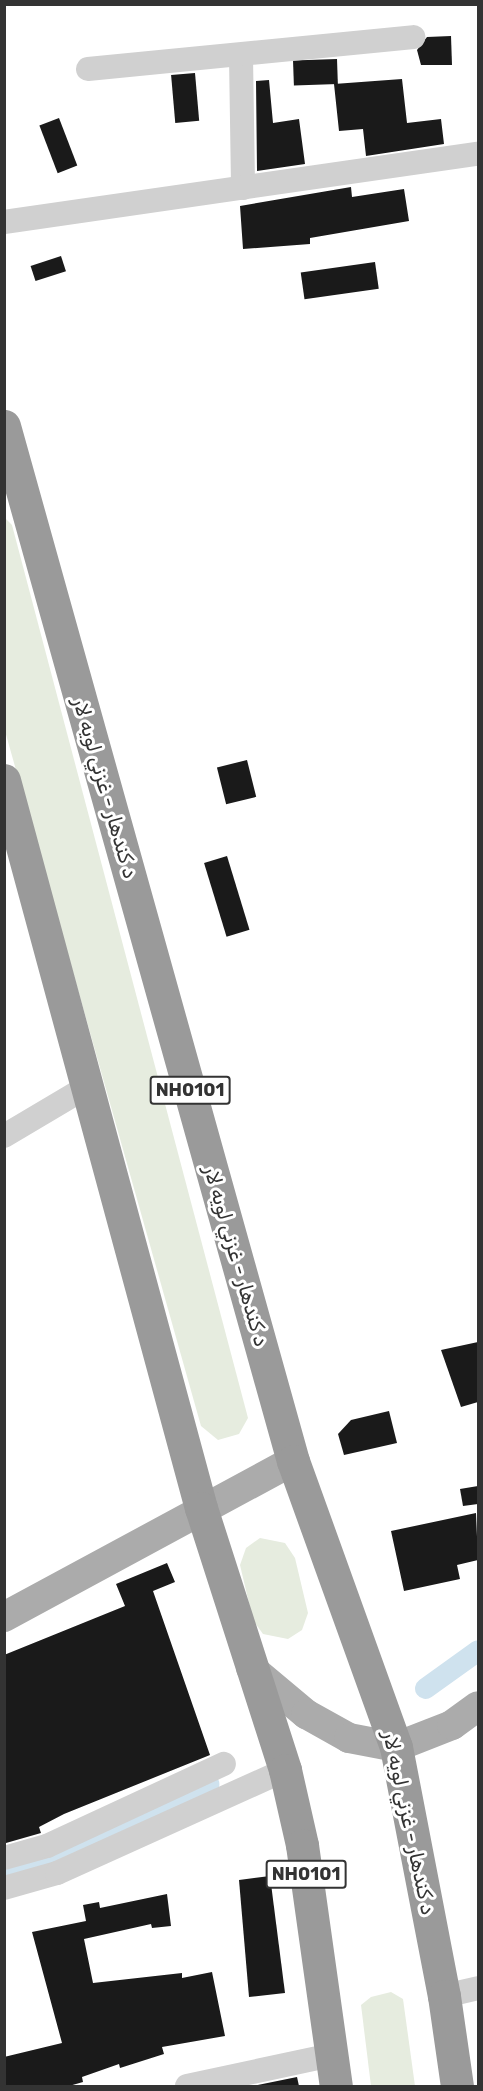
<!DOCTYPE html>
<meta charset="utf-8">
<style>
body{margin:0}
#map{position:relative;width:483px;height:2091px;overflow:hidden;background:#fff;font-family:Rubik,"Noto Sans Arabic",sans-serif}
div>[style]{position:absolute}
.green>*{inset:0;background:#e6ecdf}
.canal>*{height:21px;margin:-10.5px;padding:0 10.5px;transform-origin:10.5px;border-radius:10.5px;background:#cfe2ee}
.building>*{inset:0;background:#1a1a1a;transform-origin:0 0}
.minor>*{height:24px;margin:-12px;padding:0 12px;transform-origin:12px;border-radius:12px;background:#d0d0d0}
.major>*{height:30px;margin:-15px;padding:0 15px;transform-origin:15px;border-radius:15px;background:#ababab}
.highway>*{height:33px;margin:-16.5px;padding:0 16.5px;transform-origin:16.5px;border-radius:16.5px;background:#9a9a9a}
span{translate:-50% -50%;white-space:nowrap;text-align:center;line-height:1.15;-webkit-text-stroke:6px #fff;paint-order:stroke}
.shield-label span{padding:2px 4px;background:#fff;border:2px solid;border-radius:4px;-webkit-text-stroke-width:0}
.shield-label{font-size:18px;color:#333;font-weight:700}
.street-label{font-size:20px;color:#333}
.frame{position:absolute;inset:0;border:6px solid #333;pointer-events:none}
</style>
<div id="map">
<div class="green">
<div style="clip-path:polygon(4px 517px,12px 525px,248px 1418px,239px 1434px,218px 1440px,201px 1426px,5px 731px)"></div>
<div style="clip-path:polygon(260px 1538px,285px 1543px,295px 1558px,308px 1613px,302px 1630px,288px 1639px,263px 1634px,253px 1620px,240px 1565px,246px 1548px)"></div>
<div style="clip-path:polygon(391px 1992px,403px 1999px,415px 2086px,371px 2086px,361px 2005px,371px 1997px)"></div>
</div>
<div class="canal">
<div style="left:425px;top:1688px;width:65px;rotate:-35.6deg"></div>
<div style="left:4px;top:1871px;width:70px;rotate:-16.6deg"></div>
<div style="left:71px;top:1851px;width:153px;rotate:-26.1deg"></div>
</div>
<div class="building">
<div style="clip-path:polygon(451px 36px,452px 65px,421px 65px,417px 50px,427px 37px)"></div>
<div style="left:337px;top:59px;width:25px;height:44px;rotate:88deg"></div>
<div style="left:195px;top:73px;width:48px;height:24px;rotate:85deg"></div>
<div style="clip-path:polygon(402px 79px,407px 123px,441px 119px,444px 144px,366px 156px,363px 129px,339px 131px,334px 84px)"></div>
<div style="clip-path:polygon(269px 80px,273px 123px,299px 119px,305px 164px,257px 171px,256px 81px)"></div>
<div style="left:59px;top:118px;width:51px;height:21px;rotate:69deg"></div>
<div style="clip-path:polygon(351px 187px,352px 197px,404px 189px,409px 221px,310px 238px,310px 244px,243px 249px,240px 206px)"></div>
<div style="left:61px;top:256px;width:16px;height:32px;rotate:72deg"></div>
<div style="left:375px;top:262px;width:27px;height:75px;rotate:82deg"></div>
<div style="left:247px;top:760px;width:38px;height:31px;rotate:76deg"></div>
<div style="left:227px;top:856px;width:77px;height:24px;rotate:73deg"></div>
<div style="clip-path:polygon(478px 1342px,478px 1402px,461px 1407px,441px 1350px)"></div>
<div style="clip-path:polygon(389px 1411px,397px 1443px,344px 1455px,338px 1434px,351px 1420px)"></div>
<div style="clip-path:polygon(478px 1486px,478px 1504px,463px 1506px,460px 1489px)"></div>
<div style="clip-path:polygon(476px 1513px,478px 1560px,457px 1565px,460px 1579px,404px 1591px,391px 1531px)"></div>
<div style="clip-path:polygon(167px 1563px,175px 1582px,153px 1591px,210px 1755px,64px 1814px,39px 1827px,41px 1833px,6px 1843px,4px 1655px,125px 1606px,116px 1584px)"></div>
<div style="clip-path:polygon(270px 1876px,285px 1993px,249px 1997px,239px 1880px)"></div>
<div style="clip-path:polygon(167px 1894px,171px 1926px,152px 1928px,151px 1924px,84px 1939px,93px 1983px,182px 1973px,182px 1978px,212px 1972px,225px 2036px,162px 2047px,164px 2054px,120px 2068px,119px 2064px,82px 2077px,83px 2082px,69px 2086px,6px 2086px,4px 2057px,62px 2043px,32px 1932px,86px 1921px,83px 1905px,99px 1902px,100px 1908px)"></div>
<div style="clip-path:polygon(297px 2077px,299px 2086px,253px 2086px)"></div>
</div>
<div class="minor">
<div style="left:241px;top:57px;width:131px;rotate:89.1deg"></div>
<div style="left:88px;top:69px;width:327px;rotate:-5.6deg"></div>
<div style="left:4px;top:222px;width:479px;rotate:-8.2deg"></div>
<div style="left:4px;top:1136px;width:100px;rotate:-30.7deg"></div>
<div style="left:4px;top:1858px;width:45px;rotate:-15.6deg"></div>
<div style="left:47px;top:1846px;width:195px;rotate:-24.9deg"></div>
<div style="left:4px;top:1888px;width:55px;rotate:-15.8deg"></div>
<div style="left:57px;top:1873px;width:250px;rotate:-24.3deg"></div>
<div style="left:444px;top:1996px;width:35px;rotate:-13deg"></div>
<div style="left:187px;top:2086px;width:148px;rotate:-12.1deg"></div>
</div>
<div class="major">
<div style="left:4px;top:1617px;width:328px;rotate:-28.4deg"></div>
<div style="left:251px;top:1668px;width:72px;rotate:39.9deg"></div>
<div style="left:306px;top:1714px;width:49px;rotate:29.2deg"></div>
<div style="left:349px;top:1738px;width:48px;rotate:10.8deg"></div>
<div style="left:396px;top:1747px;width:60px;rotate:-21.4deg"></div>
<div style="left:452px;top:1725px;width:32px;rotate:-36deg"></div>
</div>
<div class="highway">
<div style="left:4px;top:426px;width:1075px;rotate:74.4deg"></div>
<div style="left:293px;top:1461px;width:304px;rotate:70.2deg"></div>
<div style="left:396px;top:1747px;width:254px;rotate:79.1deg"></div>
<div style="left:444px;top:1996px;width:91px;rotate:81.8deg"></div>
<div style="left:4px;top:780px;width:754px;rotate:74.86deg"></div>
<div style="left:201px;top:1508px;width:275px;rotate:72.2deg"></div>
<div style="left:285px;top:1770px;width:77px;rotate:77.2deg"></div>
<div style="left:302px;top:1845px;width:243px;rotate:82deg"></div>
</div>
<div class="shield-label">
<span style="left:190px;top:1090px">NH0101</span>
<span style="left:306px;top:1874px">NH0101</span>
</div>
<div class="street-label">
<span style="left:105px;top:788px;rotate:74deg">د کندهار - غزني لويه لار</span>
<span style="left:236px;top:1256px;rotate:74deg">د کندهار - غزني لويه لار</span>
<span style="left:409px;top:1823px;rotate:78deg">د کندهار - غزني لويه لار</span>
</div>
<div class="frame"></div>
</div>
